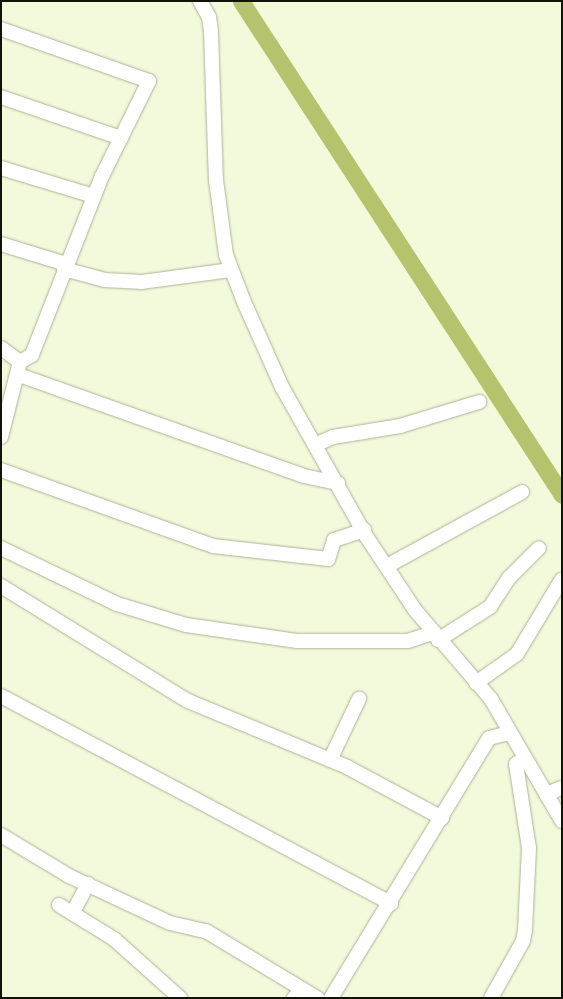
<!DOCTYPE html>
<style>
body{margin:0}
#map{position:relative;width:563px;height:999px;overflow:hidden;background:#f3f9db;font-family:"PT Sans",sans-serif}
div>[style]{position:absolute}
.canal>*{height:17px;margin:-8.5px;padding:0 8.5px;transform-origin:8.5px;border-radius:8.5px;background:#b6c36d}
.roads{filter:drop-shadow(0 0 1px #adb296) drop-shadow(0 0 1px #adb296)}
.minor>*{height:14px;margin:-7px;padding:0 7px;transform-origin:7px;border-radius:7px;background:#fff}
span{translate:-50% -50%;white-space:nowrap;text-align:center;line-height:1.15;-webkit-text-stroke:3.5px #fff;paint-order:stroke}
.frame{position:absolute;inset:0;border:2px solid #111309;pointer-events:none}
</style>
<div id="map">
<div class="canal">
<div style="left:241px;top:1px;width:589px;rotate:56.98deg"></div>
</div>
<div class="roads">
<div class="minor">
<div style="left:200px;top:1px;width:18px;rotate:61deg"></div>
<div style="left:209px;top:17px;width:15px;rotate:82deg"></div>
<div style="left:211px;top:32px;width:148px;rotate:88.1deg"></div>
<div style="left:216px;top:180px;width:76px;rotate:82.4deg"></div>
<div style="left:226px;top:255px;width:50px;rotate:69deg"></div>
<div style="left:244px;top:302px;width:93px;rotate:65.9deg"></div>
<div style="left:282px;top:387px;width:171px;rotate:60.6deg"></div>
<div style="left:366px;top:536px;width:89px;rotate:56.5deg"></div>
<div style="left:415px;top:610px;width:117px;rotate:49.5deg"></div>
<div style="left:491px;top:699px;width:141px;rotate:59.8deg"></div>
<div style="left:1px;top:29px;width:157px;rotate:19.4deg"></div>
<div style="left:149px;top:81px;width:106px;rotate:116.3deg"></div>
<div style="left:102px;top:176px;width:192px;rotate:111.4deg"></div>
<div style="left:32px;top:355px;width:14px;rotate:150deg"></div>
<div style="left:1px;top:97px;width:127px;rotate:18.9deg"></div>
<div style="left:1px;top:168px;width:97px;rotate:16.8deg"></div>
<div style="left:1px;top:244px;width:68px;rotate:17.1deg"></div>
<div style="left:64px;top:269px;width:42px;rotate:15deg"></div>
<div style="left:105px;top:280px;width:37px;rotate:3deg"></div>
<div style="left:142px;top:282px;width:90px;rotate:-7.7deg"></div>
<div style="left:1px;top:348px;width:24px;rotate:36deg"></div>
<div style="left:19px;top:375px;width:302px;rotate:19.5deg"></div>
<div style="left:304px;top:476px;width:35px;rotate:12deg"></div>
<div style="left:1px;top:437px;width:73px;rotate:-75.8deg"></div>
<div style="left:317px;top:444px;width:17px;rotate:-24deg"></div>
<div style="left:333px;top:437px;width:68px;rotate:-9.3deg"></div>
<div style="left:400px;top:426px;width:83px;rotate:-16.9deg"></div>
<div style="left:1px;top:470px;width:225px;rotate:19.7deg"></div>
<div style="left:213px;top:546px;width:116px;rotate:6.4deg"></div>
<div style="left:328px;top:559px;width:20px;rotate:-72deg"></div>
<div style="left:334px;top:540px;width:32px;rotate:-18deg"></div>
<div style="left:1px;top:548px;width:129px;rotate:25.8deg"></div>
<div style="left:117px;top:604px;width:72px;rotate:16.9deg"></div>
<div style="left:186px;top:625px;width:112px;rotate:8.2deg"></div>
<div style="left:297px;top:641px;width:111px"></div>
<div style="left:408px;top:641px;width:26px;rotate:-18deg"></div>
<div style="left:387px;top:566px;width:154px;rotate:-28.7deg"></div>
<div style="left:1px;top:586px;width:220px;rotate:31.6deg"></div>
<div style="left:188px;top:701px;width:172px;rotate:22.5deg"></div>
<div style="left:347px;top:767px;width:108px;rotate:28.2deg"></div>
<div style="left:438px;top:640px;width:62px;rotate:-32.4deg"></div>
<div style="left:490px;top:607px;width:35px;rotate:-57deg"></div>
<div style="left:509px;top:578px;width:42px;rotate:-45deg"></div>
<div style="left:476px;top:683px;width:50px;rotate:-35.3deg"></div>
<div style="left:517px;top:654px;width:87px;rotate:-59deg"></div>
<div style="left:1px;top:696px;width:442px;rotate:28deg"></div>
<div style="left:330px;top:760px;width:68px;rotate:-64.6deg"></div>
<div style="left:546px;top:794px;width:17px;rotate:-21deg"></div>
<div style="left:1px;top:835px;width:79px;rotate:31.1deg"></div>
<div style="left:69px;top:876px;width:111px;rotate:25deg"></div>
<div style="left:170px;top:923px;width:37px;rotate:13deg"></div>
<div style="left:206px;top:931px;width:130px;rotate:31.1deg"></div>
<div style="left:59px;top:905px;width:65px;rotate:31.7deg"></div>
<div style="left:114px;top:939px;width:89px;rotate:41.8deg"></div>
<div style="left:73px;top:912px;width:32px;rotate:-62deg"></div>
<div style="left:294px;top:998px;width:12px;rotate:-48deg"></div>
<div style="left:331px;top:998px;width:304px;rotate:-58.7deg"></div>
<div style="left:489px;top:738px;width:21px;rotate:-14deg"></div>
<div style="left:491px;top:998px;width:65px;rotate:-60.7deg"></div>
<div style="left:523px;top:941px;width:11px;rotate:-80deg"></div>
<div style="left:525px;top:930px;width:82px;rotate:-87.2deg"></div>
<div style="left:529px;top:848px;width:85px;rotate:-98.8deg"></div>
<div style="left:516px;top:764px;width:11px;rotate:-34deg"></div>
</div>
</div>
<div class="frame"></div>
</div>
